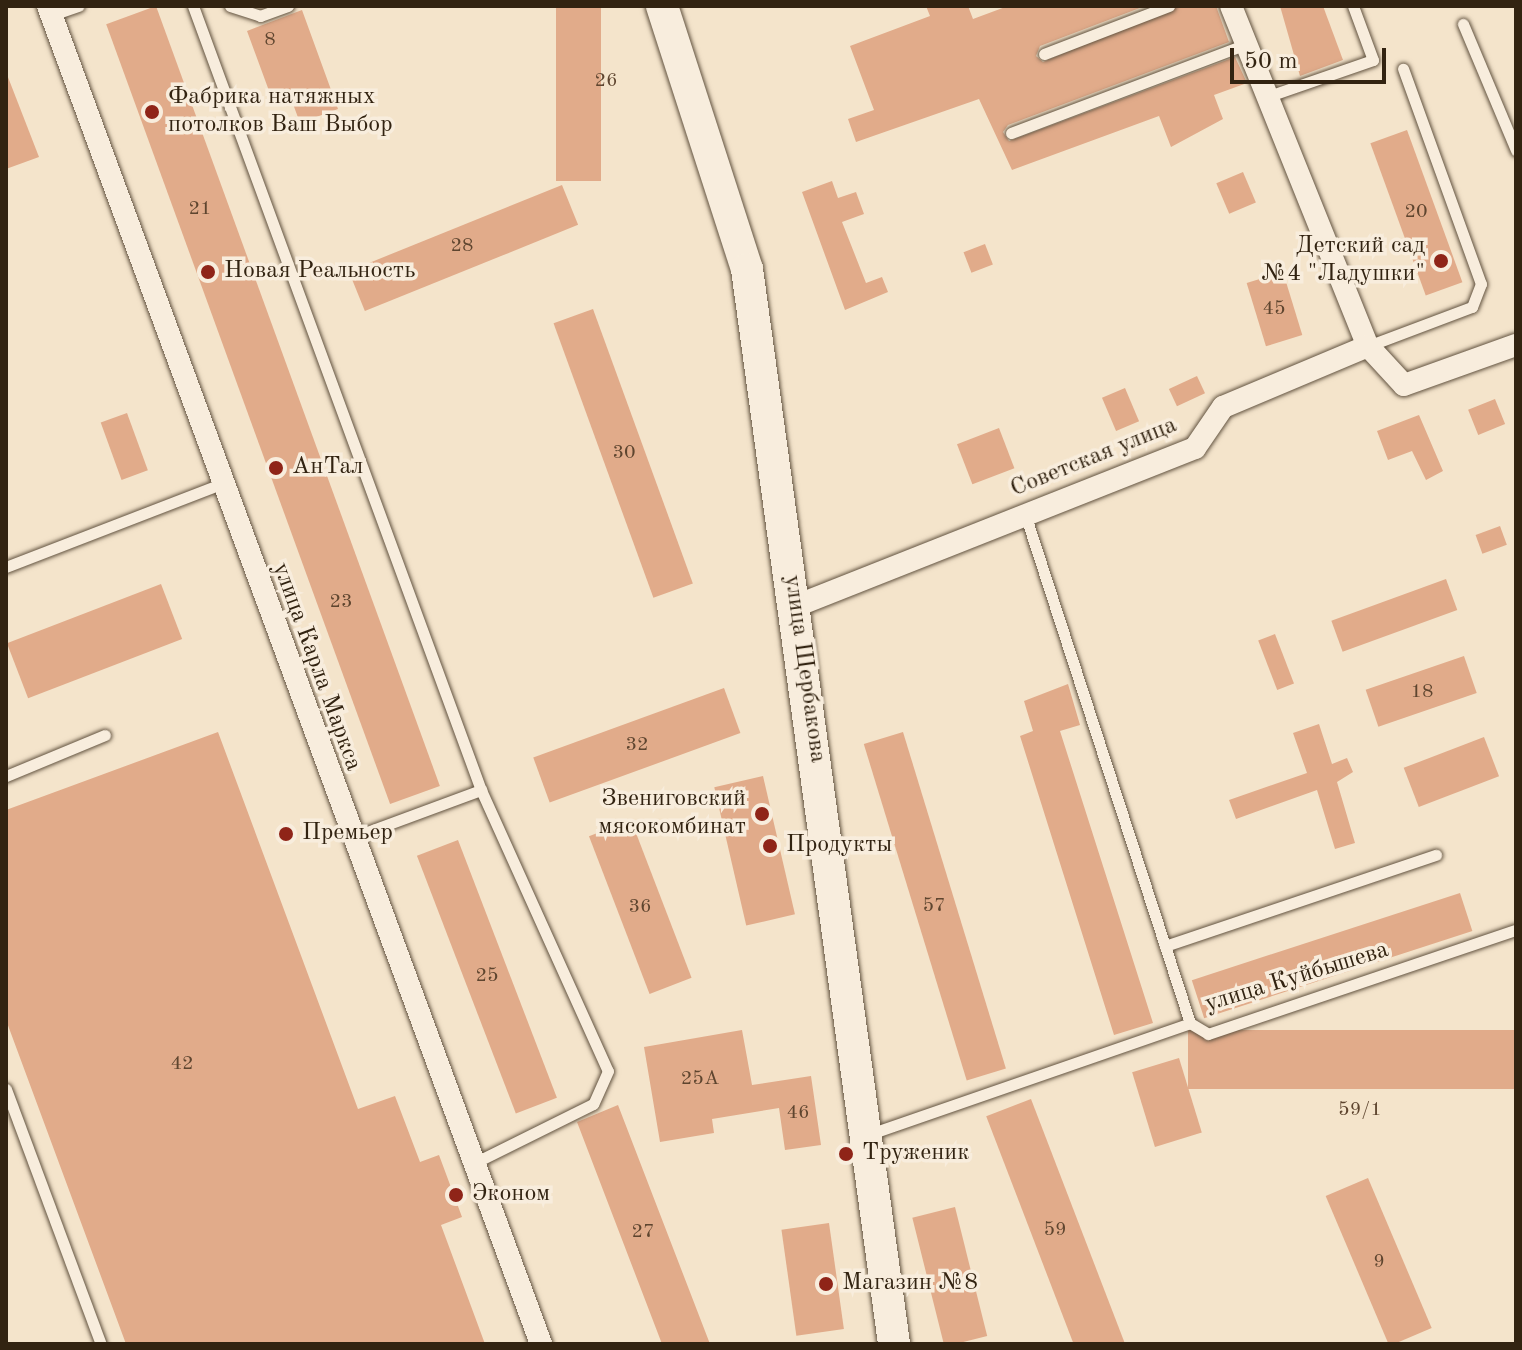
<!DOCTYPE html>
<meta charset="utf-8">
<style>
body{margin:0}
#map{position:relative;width:1522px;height:1350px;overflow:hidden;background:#f4e4cb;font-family:"Old Standard TT",serif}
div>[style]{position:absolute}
.building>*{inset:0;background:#e1ab8a;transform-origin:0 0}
.roads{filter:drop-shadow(0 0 2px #625340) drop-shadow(0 0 2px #625340)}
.service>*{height:11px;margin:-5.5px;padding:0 5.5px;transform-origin:5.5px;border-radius:5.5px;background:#f8eddd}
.minor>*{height:22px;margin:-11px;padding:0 11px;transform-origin:11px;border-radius:11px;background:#f8eddd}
.secondary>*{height:32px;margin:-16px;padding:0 16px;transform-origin:16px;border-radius:16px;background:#f8eddd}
.dots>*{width:22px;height:22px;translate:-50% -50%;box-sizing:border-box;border:4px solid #f8eddd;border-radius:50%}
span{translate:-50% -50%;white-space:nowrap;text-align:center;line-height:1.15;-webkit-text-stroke:7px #f8eddd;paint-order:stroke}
.number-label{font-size:20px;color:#5e452f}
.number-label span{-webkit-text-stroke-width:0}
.poi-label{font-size:24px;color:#322311}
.left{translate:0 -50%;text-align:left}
.right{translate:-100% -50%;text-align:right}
.street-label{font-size:24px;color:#322311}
.frame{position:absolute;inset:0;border:8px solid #322311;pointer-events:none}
.scale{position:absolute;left:1230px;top:48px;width:156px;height:36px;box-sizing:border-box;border:4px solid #322311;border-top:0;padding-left:10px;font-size:24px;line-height:28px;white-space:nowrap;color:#322311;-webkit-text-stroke:6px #f8eddd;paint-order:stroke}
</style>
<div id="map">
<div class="building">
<div style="left:156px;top:6px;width:830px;height:53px;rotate:70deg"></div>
<div style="left:556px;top:6px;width:45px;height:175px"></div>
<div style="clip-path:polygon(926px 6px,968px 6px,973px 19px,1008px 6px,1145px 6px,1040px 46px,1036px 56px,1043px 62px,1177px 6px,1216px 6px,1229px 42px,1008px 125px,1003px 132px,1009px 141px,1235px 57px,1247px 83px,1214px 95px,1223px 119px,1171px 147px,1159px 116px,1012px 170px,979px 99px,856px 142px,848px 119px,874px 110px,850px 46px,930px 16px)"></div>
<div style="clip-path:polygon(1280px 6px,1323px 6px,1343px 60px,1300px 76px)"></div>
<div style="clip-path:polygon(302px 10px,338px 109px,300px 123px,289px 93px,272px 99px,247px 31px)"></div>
<div style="clip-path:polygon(6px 72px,39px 157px,6px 169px)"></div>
<div style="left:1407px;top:130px;width:162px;height:39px;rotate:70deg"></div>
<div style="left:1243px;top:172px;width:33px;height:29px;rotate:67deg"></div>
<div style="clip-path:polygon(832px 181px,838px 198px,856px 192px,864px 214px,842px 222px,866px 283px,882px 277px,888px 292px,845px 310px,802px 192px)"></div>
<div style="left:562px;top:185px;width:43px;height:230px;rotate:68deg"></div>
<div style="left:985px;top:244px;width:22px;height:23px;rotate:69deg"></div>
<div style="left:1283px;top:272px;width:66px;height:38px;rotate:73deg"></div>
<div style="left:593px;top:309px;width:292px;height:42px;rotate:70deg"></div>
<div style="left:1197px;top:376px;width:19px;height:31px;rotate:65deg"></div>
<div style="left:1125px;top:388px;width:36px;height:25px;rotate:67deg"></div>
<div style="left:1495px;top:399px;width:27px;height:29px;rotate:68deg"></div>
<div style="left:127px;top:413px;width:61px;height:28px;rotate:70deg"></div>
<div style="clip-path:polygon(1419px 415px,1443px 471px,1426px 480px,1412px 451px,1388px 460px,1377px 431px)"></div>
<div style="left:999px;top:428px;width:43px;height:45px;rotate:69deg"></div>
<div style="left:1500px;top:526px;width:20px;height:26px;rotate:70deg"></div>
<div style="left:1446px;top:579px;width:33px;height:122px;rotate:70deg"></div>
<div style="left:161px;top:584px;width:59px;height:165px;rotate:69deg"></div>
<div style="left:1275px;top:634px;width:53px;height:18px;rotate:69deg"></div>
<div style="left:1464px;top:656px;width:39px;height:104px;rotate:71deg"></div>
<div style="clip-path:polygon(1068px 684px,1080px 725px,1060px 731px,1153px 1023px,1114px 1035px,1020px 736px,1033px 731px,1024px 701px)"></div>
<div style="left:724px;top:688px;width:48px;height:203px;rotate:70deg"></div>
<div style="clip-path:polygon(1319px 724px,1332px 764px,1347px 758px,1353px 772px,1337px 782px,1355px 843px,1335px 849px,1317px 790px,1236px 819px,1229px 800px,1307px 773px,1293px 733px)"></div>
<div style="clip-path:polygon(218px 732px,358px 1109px,395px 1096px,420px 1162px,439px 1155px,462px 1217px,441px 1225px,485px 1344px,126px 1344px,6px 1020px,6px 810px)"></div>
<div style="left:903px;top:732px;width:352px;height:41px;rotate:73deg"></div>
<div style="left:1484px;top:737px;width:42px;height:86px;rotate:69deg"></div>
<div style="left:763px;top:776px;width:142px;height:50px;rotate:77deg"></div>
<div style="left:631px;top:820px;width:169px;height:45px;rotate:69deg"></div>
<div style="left:458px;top:840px;width:276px;height:44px;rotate:69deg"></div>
<div style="left:1460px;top:893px;width:40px;height:282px;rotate:72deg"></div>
<div style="clip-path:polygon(742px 1030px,752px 1085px,811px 1076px,821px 1145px,785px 1150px,779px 1108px,712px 1119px,714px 1133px,660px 1142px,644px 1047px)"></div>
<div style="left:1516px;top:1030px;width:59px;height:328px;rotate:90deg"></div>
<div style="left:1179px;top:1058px;width:78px;height:49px;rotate:73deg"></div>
<div style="left:1031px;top:1099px;width:262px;height:48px;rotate:69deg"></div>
<div style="clip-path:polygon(618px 1105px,668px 1235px,710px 1344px,662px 1344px,577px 1122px)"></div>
<div style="left:1368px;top:1178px;width:163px;height:46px;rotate:67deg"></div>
<div style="left:955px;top:1207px;width:133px;height:44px;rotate:76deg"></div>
<div style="left:829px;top:1223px;width:107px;height:48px;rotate:82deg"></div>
</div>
<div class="roads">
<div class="service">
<div style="left:193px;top:6px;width:835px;rotate:69.83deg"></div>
<div style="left:481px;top:790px;width:308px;rotate:65.7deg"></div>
<div style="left:608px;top:1071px;width:36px;rotate:114deg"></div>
<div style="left:593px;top:1104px;width:135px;rotate:153.6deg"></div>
<div style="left:230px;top:6px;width:32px;rotate:18deg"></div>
<div style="left:260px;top:16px;width:30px;rotate:-20deg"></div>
<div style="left:52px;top:15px;width:28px;rotate:-19deg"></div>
<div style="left:1463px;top:24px;width:137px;rotate:67.2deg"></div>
<div style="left:1044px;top:54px;width:134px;rotate:-21deg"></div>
<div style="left:1269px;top:96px;width:110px;rotate:-19.1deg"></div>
<div style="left:1373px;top:60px;width:58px;rotate:-110.3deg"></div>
<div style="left:1011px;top:133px;width:252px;rotate:-20.7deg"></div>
<div style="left:1368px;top:346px;width:111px;rotate:-20.6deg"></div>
<div style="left:1472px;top:307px;width:25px;rotate:-69deg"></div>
<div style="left:1481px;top:284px;width:229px;rotate:-109.9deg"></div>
<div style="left:1025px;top:514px;width:535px;rotate:72.04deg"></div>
<div style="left:6px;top:567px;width:230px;rotate:-21.1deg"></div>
<div style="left:6px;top:776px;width:107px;rotate:-22.5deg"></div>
<div style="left:351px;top:838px;width:139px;rotate:-20.3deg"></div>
<div style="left:1165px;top:946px;width:286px;rotate:-18.6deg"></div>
<div style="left:6px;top:1089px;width:272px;rotate:69.6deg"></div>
<div style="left:867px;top:1135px;width:342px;rotate:-19.1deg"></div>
<div style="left:1190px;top:1023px;width:21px;rotate:31deg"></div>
<div style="left:1208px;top:1034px;width:325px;rotate:-18.7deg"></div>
</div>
<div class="minor">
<div style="left:48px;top:6px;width:1426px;rotate:69.77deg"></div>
<div style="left:1231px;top:6px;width:367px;rotate:68.1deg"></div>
<div style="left:796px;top:606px;width:429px;rotate:-21.6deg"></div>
<div style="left:1195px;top:448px;width:50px;rotate:-55.7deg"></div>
<div style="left:1223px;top:407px;width:157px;rotate:-22.8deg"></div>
<div style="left:1368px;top:346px;width:53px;rotate:47.3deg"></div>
<div style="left:1404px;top:385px;width:119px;rotate:-19.7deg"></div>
</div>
<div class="secondary">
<div style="left:662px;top:6px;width:276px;rotate:72.1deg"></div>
<div style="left:747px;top:269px;width:1085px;rotate:82.21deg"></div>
</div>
</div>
<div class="dots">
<div style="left:152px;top:112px;background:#8f2418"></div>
<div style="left:1441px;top:261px;background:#8f2418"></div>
<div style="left:208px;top:272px;background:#8f2418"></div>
<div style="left:276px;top:468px;background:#8f2418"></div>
<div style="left:762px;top:814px;background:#8f2418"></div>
<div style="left:286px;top:834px;background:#8f2418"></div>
<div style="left:770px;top:846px;background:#8f2418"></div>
<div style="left:846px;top:1154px;background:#8f2418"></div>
<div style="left:456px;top:1195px;background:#8f2418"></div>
<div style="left:826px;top:1284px;background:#8f2418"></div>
</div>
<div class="number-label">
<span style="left:270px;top:40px">8</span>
<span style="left:606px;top:81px">26</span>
<span style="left:200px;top:209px">21</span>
<span style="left:1416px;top:212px">20</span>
<span style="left:462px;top:246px">28</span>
<span style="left:1274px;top:309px">45</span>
<span style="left:624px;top:453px">30</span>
<span style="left:341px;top:602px">23</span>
<span style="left:1422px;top:692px">18</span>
<span style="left:637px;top:745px">32</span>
<span style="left:934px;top:906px">57</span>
<span style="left:640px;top:907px">36</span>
<span style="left:487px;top:976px">25</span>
<span style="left:182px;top:1064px">42</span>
<span style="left:700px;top:1079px">25А</span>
<span style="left:1360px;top:1110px">59/1</span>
<span style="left:798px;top:1113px">46</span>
<span style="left:1055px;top:1230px">59</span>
<span style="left:643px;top:1232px">27</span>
<span style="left:1379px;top:1262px">9</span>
</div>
<div class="poi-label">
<span class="left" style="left:168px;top:112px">Фабрика натяжных<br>потолков Ваш Выбор</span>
<span class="right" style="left:1425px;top:261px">Детский сад<br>№4 "Ладушки"</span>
<span class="left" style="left:224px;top:272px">Новая Реальность</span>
<span class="left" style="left:292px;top:468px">АнТал</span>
<span class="right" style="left:746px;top:814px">Звениговский<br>мясокомбинат</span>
<span class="left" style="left:302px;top:834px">Премьер</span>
<span class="left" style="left:786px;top:846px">Продукты</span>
<span class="left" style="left:862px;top:1154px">Труженик</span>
<span class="left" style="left:472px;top:1195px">Эконом</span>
<span class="left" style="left:842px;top:1284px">Магазин №8</span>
</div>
<div class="street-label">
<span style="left:1094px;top:458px;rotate:-22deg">Советская улица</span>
<span style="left:316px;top:667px;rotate:70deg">улица Карла Маркса</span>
<span style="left:804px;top:669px;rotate:82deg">улица Щербакова</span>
<span style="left:1297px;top:978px;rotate:-17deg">улица Куйбышева</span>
</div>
<div class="frame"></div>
<div class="scale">50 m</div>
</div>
